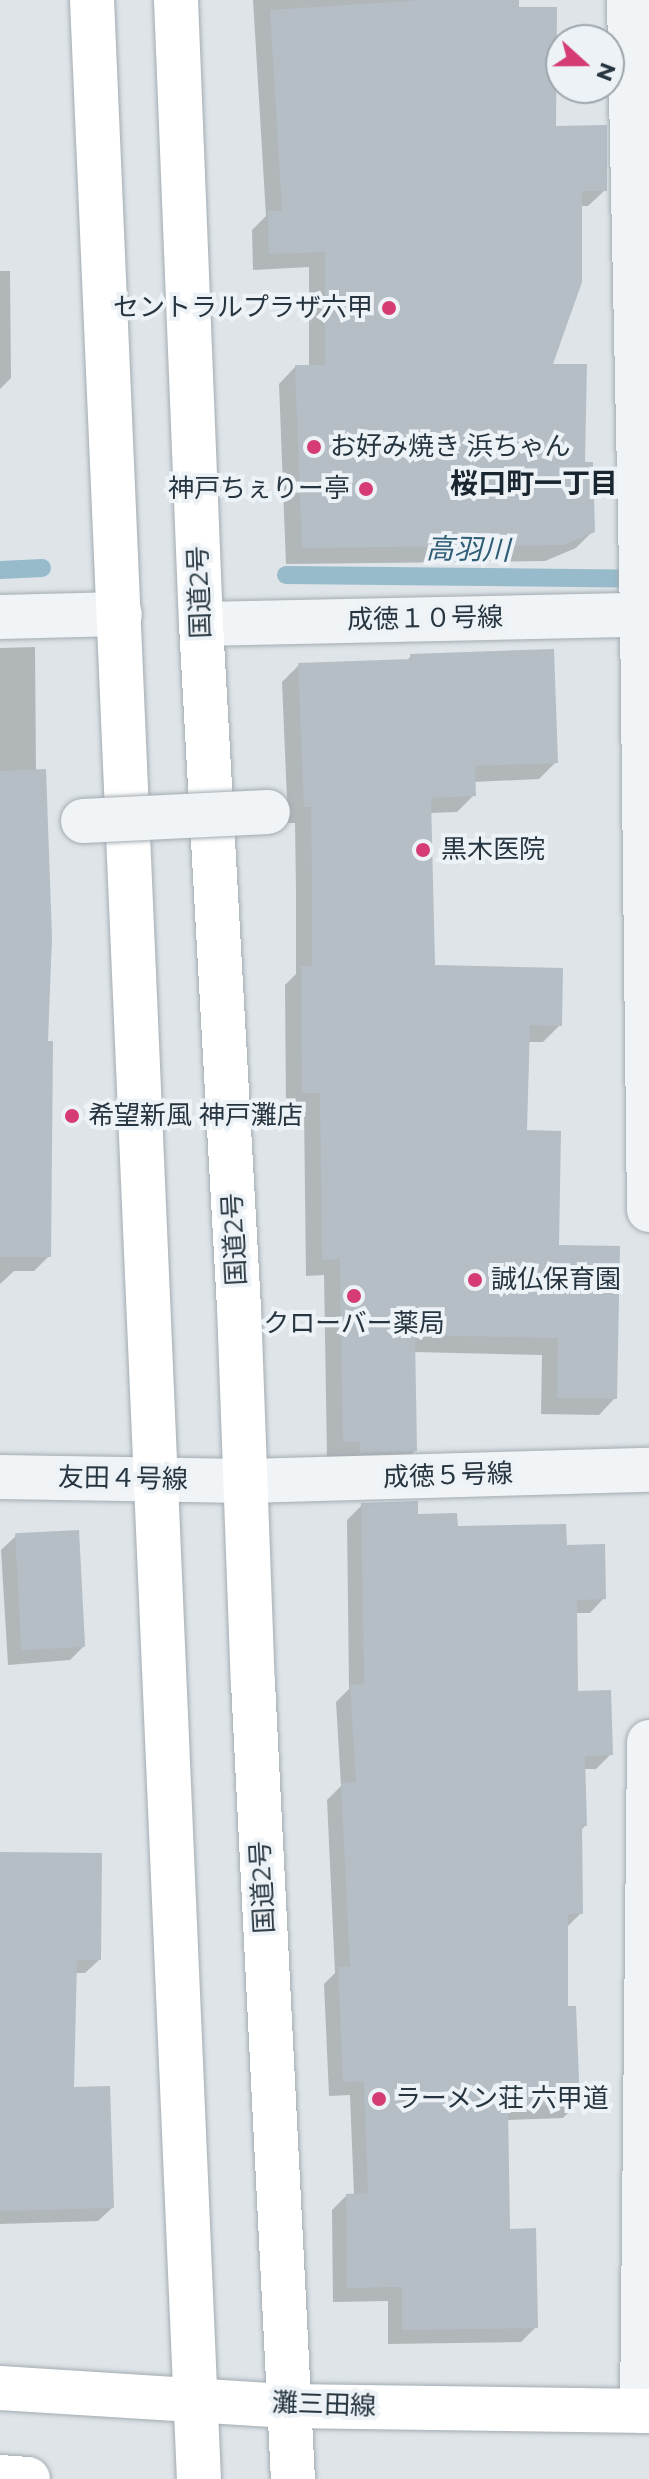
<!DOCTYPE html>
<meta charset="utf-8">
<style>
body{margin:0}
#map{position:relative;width:649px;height:2479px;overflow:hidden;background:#dee4e8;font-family:Montserrat,"Noto Sans JP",sans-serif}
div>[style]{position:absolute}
.shadow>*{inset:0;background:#0003}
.stream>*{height:18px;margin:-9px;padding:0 9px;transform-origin:9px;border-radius:9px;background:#97bbca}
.building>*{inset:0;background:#b5bec5;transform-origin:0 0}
.roads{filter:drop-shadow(0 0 2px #a3acb2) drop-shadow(0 0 2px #a3acb2)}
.minor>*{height:44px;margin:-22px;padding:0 22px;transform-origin:22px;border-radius:22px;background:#f0f4f6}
.primary>*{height:44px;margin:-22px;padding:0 22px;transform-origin:22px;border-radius:22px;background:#fff}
.trunk>*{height:44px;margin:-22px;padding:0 22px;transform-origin:22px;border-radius:22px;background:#fff}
.bridges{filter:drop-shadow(0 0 2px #a3acb2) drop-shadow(0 0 2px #a3acb2)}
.pedestrian-bridge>*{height:44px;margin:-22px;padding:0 22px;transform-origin:22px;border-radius:22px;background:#f0f4f6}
.dots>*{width:22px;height:22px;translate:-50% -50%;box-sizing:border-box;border:4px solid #edf2f6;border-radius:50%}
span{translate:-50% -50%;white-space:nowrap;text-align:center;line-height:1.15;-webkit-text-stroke:8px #edf2f6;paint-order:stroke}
.poi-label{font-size:26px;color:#26353f}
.right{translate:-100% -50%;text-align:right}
.left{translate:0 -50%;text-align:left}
.street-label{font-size:26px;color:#26353f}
.neighbourhood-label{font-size:28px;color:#192630;font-weight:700}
.water-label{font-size:28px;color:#2f5d75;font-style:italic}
.north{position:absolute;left:545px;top:24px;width:80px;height:80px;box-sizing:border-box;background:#edf2f6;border:2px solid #9da6ad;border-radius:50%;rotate:111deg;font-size:22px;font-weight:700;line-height:32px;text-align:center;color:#26353f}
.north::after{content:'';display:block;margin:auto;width:28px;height:36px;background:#d43c73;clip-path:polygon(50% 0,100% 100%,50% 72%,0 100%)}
</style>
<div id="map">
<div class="shadow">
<div style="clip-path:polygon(253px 0,517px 0,554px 128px,605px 190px,588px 206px,580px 206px,550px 366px,583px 464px,593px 531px,576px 548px,545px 561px,286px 564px,279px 384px,295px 367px,309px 367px,309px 267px,253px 270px,252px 230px,266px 216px)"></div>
<div style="clip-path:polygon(0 271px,10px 271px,11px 378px,0 389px)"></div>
<div style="clip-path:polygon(35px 647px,36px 772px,47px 823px,49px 1256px,34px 1271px,14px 1271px,0 1284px,0 648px)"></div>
<div style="clip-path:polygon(411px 656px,556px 762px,539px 779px,473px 782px,474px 795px,457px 812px,430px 813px,433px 967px,560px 1025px,543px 1042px,527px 1042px,525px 1132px,557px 1247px,615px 1398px,599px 1415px,541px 1414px,542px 1355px,413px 1352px,415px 1451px,398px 1467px,327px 1458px,324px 1275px,306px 1276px,304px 1109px,286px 1109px,285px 985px,296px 974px,296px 892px,295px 823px,288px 823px,282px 682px,299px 665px,406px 662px)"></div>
<div style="clip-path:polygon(362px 1505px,456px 1528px,565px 1547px,604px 1598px,590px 1613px,575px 1613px,576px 1693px,611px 1754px,596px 1769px,584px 1769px,585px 1826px,580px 1831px,581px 1913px,566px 1928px,566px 2008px,578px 2103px,563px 2118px,506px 2120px,508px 2231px,536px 2327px,521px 2342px,388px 2344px,388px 2301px,333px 2302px,332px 2210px,347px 2195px,354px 2195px,350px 2095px,329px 2096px,324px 1984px,335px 1973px,327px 1800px,341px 1786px,336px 1702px,349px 1689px,347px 1520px)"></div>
<div style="clip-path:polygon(16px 1536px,84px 1646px,70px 1660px,8px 1665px,1px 1550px)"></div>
<div style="clip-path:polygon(0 1854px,99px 1960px,85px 1973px,74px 1973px,72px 2089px,112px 2208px,98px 2221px,0 2224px)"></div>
</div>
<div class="stream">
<div style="left:0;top:570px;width:42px;rotate:-2.7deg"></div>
<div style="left:286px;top:575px;width:356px;rotate:0.6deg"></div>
</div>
<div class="building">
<div style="clip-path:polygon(422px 0,519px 0,519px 7px,557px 7px,556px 126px,607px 125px,607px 191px,582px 191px,582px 282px,553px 364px,587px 364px,585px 462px,593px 462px,595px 532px,563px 545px,302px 548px,295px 365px,325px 365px,325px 252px,269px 254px,268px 211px,282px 211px,270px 10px)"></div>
<div style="clip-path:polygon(554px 649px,558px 763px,475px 766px,476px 796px,431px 798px,435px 965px,563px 968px,562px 1026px,530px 1025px,527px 1130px,561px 1131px,559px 1245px,620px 1246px,617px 1399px,557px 1398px,558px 1338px,415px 1335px,417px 1451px,360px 1453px,360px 1442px,343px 1442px,340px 1259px,322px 1260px,320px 1093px,302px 1093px,301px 966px,312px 966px,312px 874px,311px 807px,304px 807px,298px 663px,411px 659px,410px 654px)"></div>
<div style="clip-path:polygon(46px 769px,52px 937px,48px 1041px,53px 1041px,51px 1257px,0 1257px,0 771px)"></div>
<div style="clip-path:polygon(418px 1501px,418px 1514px,457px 1513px,458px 1526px,566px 1524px,567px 1545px,605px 1544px,606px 1599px,577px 1600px,578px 1691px,611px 1690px,613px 1755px,585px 1756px,587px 1826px,582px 1826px,583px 1914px,568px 1914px,568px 2006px,576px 2006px,580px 2104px,508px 2107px,510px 2229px,536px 2228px,538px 2328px,402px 2330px,402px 2287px,347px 2288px,346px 2194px,368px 2193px,364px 2081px,343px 2082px,338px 1967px,350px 1967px,341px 1783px,356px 1782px,350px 1685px,364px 1684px,361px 1503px)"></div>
<div style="left:79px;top:1530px;width:117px;height:64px;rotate:87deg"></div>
<div style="clip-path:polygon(0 1852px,102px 1853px,101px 1960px,77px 1960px,74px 2087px,110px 2086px,114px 2208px,0 2211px)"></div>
</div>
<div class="roads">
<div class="minor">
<div style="left:629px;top:0;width:615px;rotate:88.79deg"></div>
<div style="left:642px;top:615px;width:595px;rotate:89.33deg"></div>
<div style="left:0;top:617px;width:120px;rotate:-1.4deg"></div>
<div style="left:201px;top:624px;width:448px;rotate:-1.2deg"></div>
<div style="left:0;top:1477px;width:247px;rotate:0.9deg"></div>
<div style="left:247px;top:1481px;width:402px;rotate:-1.6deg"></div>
<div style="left:642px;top:2411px;width:669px;rotate:-89.4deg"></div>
</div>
<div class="primary">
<div style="left:0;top:2388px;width:289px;rotate:3.6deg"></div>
<div style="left:288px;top:2406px;width:361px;rotate:0.8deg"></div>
<div style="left:0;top:2477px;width:28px;rotate:4deg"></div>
</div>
<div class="trunk">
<div style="left:92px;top:0;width:2481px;rotate:87.53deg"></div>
<div style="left:176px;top:0;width:625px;rotate:87.71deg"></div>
<div style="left:201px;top:624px;width:684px;rotate:86.82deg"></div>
<div style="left:239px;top:1307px;width:375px;rotate:87.9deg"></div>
<div style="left:253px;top:1682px;width:798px;rotate:87.13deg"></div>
</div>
</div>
<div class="bridges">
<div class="pedestrian-bridge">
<div style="left:83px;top:821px;width:185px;rotate:-2.8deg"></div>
</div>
</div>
<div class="dots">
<div style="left:389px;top:308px;background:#d43c73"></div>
<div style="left:314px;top:447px;background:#d43c73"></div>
<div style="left:366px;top:489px;background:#d43c73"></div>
<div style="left:423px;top:850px;background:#d43c73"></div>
<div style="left:72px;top:1116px;background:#d43c73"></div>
<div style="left:475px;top:1280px;background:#d43c73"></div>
<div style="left:354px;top:1296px;background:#d43c73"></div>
<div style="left:379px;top:2099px;background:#d43c73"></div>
</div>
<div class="poi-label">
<span class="right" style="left:373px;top:308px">セントラルプラザ六甲</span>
<span class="left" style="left:330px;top:447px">お好み焼き 浜ちゃん</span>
<span class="right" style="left:350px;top:489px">神戸ちぇりー亭</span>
<span class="left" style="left:441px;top:850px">黒木医院</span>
<span class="left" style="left:88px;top:1116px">希望新風 神戸灘店</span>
<span class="left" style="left:491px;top:1280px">誠仏保育園</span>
<span style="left:354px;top:1324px">クローバー薬局</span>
<span class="left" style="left:395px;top:2099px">ラーメン荘 六甲道</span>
</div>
<div class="street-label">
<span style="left:200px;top:592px;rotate:-92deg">国道2号</span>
<span style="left:425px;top:619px;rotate:-1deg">成徳１０号線</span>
<span style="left:235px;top:1239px;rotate:-93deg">国道2号</span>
<span style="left:448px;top:1476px;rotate:-2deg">成徳５号線</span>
<span style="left:123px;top:1479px;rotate:1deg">友田４号線</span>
<span style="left:263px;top:1887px;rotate:-93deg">国道2号</span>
<span style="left:324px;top:2405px;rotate:2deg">灘三田線</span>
</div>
<div class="neighbourhood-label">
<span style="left:534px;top:483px">桜口町一丁目</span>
</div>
<div class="water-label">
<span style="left:468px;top:549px;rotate:1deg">高羽川</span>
</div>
<div class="north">N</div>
</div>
